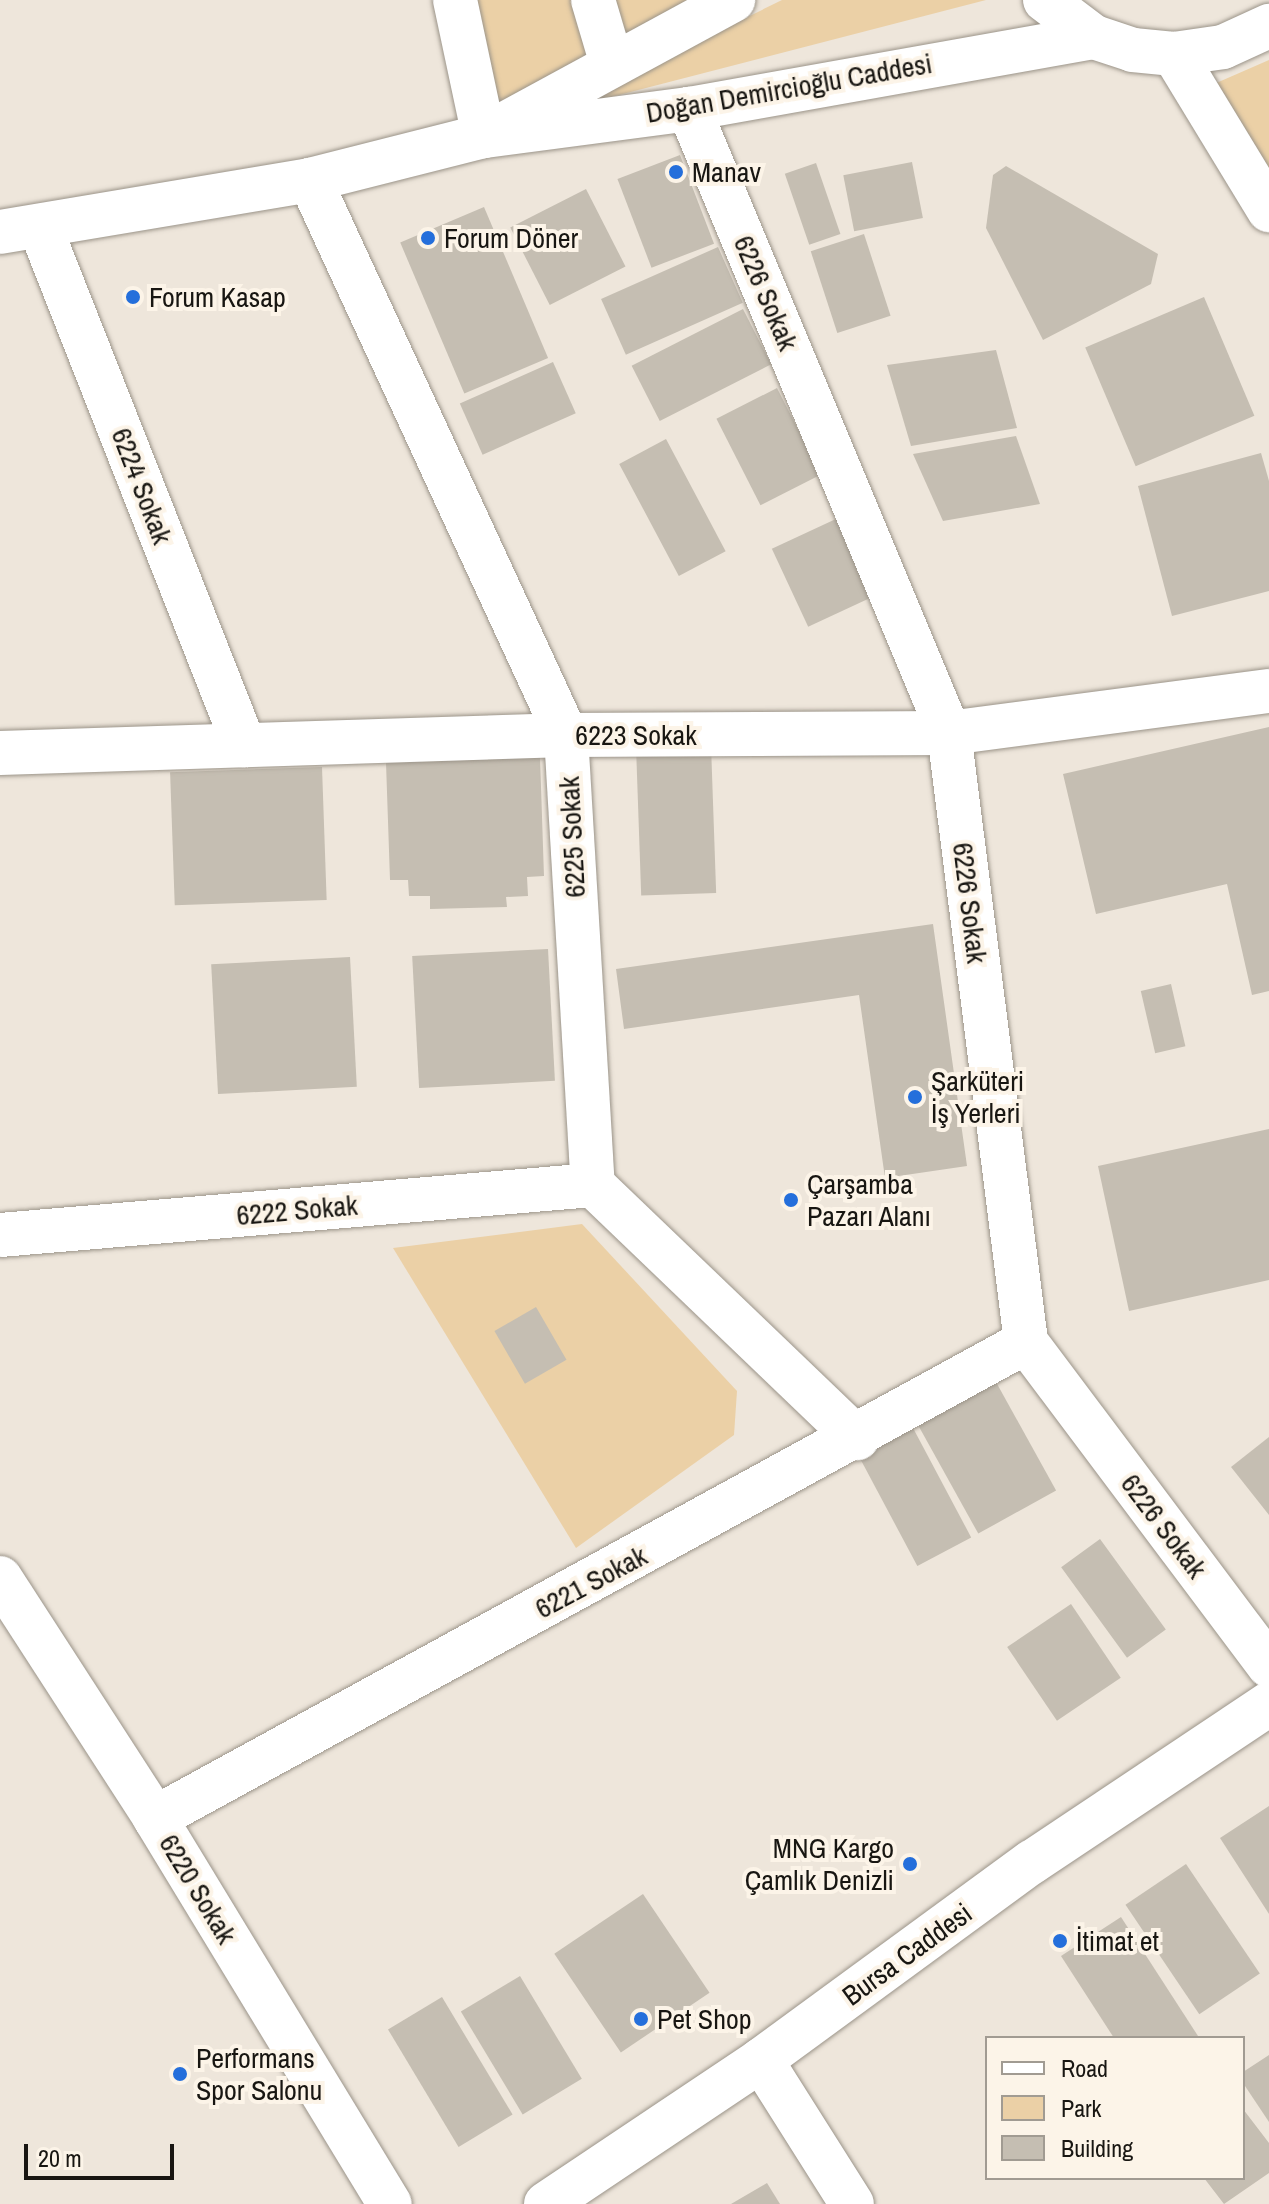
<!DOCTYPE html>
<meta charset="utf-8">
<style>
body{margin:0}
#map{position:relative;width:1269px;height:2204px;overflow:hidden;background:#eee6db;font-family:"Archivo Narrow",sans-serif}
div>[style]{position:absolute}
.green>*{inset:0;background:#ebd0a6}
.building>*{inset:0;background:#c5beb2;transform-origin:0 0}
.roads{filter:drop-shadow(0 0 2px #9b9489) drop-shadow(0 0 2px #9b9489)}
.minor>*{height:44px;margin:-22px;padding:0 22px;transform-origin:22px;border-radius:22px;background:#fff}
.major>*{height:44px;margin:-22px;padding:0 22px;transform-origin:22px;border-radius:22px;background:#fff}
.dots>*{width:22px;height:22px;translate:-50% -50%;box-sizing:border-box;border:4px solid #fcf4e8;border-radius:50%}
span{translate:-50% -50%;white-space:nowrap;text-align:center;line-height:1.15;-webkit-text-stroke:8px #fcf4e8;paint-order:stroke}
.street-label{font-size:28px;color:#181612}
.poi-label{font-size:28px;color:#181612}
.left{translate:0 -50%;text-align:left}
.right{translate:-100% -50%;text-align:right}
.legend{position:absolute;left:985px;top:2036px;width:260px;height:144px;box-sizing:border-box;background:#fcf4e8;border:2px solid #a19b92;margin:0;padding:10px 14px;list-style:none;font-size:24px;color:#181612}
.legend li{display:flex;align-items:center;gap:16px;height:40px}
.legend b{width:40px;border:2px solid #a19b92}
.scale{position:absolute;left:24px;top:2144px;width:150px;height:36px;box-sizing:border-box;border:4px solid #181612;border-top:0;padding-left:10px;font-size:24px;line-height:28px;white-space:nowrap;color:#181612;-webkit-text-stroke:6px #fcf4e8;paint-order:stroke}
</style>
<div id="map">
<div class="green">
<div style="clip-path:polygon(463px 0,742px 0,484px 136px)"></div>
<div style="clip-path:polygon(782px 0,986px 0,557px 111px)"></div>
<div style="clip-path:polygon(1269px 60px,1269px 172px,1214px 84px)"></div>
<div style="clip-path:polygon(582px 1224px,737px 1391px,734px 1435px,576px 1548px,393px 1248px)"></div>
</div>
<div class="building">
<div style="left:680px;top:155px;width:95px;height:67px;rotate:69deg"></div>
<div style="left:912px;top:162px;width:57px;height:70px;rotate:79deg"></div>
<div style="left:816px;top:163px;width:75px;height:33px;rotate:71deg"></div>
<div style="clip-path:polygon(1006px 166px,1158px 254px,1151px 284px,1043px 340px,986px 228px,993px 175px)"></div>
<div style="left:586px;top:189px;width:87px;height:85px;rotate:63deg"></div>
<div style="left:484px;top:207px;width:164px;height:91px;rotate:67deg"></div>
<div style="left:864px;top:234px;width:86px;height:56px;rotate:72deg"></div>
<div style="left:718px;top:247px;width:61px;height:128px;rotate:66deg"></div>
<div style="left:1204px;top:297px;width:129px;height:129px;rotate:67deg"></div>
<div style="left:743px;top:309px;width:62px;height:125px;rotate:63deg"></div>
<div style="clip-path:polygon(996px 350px,1017px 428px,911px 446px,887px 365px)"></div>
<div style="left:553px;top:362px;width:56px;height:102px;rotate:66deg"></div>
<div style="left:777px;top:388px;width:97px;height:68px;rotate:63deg"></div>
<div style="clip-path:polygon(1016px 436px,1040px 504px,943px 521px,913px 454px)"></div>
<div style="left:666px;top:439px;width:127px;height:53px;rotate:62deg"></div>
<div style="clip-path:polygon(1261px 453px,1269px 481px,1269px 591px,1172px 616px,1138px 486px)"></div>
<div style="left:838px;top:518px;width:86px;height:73px;rotate:65deg"></div>
<div style="clip-path:polygon(1269px 727px,1269px 991px,1252px 995px,1227px 884px,1096px 914px,1063px 774px)"></div>
<div style="left:711px;top:745px;width:148px;height:75px;rotate:88deg"></div>
<div style="clip-path:polygon(540px 757px,544px 876px,527px 877px,528px 896px,506px 897px,507px 907px,430px 909px,430px 896px,409px 896px,408px 880px,390px 880px,386px 763px)"></div>
<div style="left:322px;top:767px;width:133px;height:152px;rotate:88deg"></div>
<div style="clip-path:polygon(933px 924px,967px 1166px,885px 1178px,859px 995px,624px 1029px,616px 969px)"></div>
<div style="left:548px;top:949px;width:132px;height:136px;rotate:87deg"></div>
<div style="left:350px;top:957px;width:130px;height:139px;rotate:87deg"></div>
<div style="left:1171px;top:984px;width:64px;height:31px;rotate:77deg"></div>
<div style="clip-path:polygon(1269px 1129px,1269px 1280px,1129px 1311px,1098px 1166px)"></div>
<div style="left:536px;top:1307px;width:61px;height:48px;rotate:60deg"></div>
<div style="left:996px;top:1382px;width:124px;height:89px;rotate:61deg"></div>
<div style="left:913px;top:1428px;width:124px;height:61px;rotate:62deg"></div>
<div style="clip-path:polygon(1269px 1437px,1269px 1515px,1231px 1467px)"></div>
<div style="left:1100px;top:1539px;width:112px;height:48px;rotate:54deg"></div>
<div style="left:1071px;top:1604px;width:89px;height:77px;rotate:56deg"></div>
<div style="clip-path:polygon(1269px 1806px,1269px 1914px,1220px 1838px)"></div>
<div style="left:1186px;top:1864px;width:132px;height:73px;rotate:56deg"></div>
<div style="left:643px;top:1894px;width:119px;height:107px;rotate:56deg"></div>
<div style="clip-path:polygon(1121px 1917px,1198px 2036px,1196px 2038px,1114px 2038px,1061px 1956px)"></div>
<div style="left:520px;top:1976px;width:120px;height:69px;rotate:59deg"></div>
<div style="left:442px;top:1997px;width:137px;height:63px;rotate:59deg"></div>
<div style="clip-path:polygon(1269px 2055px,1269px 2122px,1243px 2083px,1243px 2072px)"></div>
<div style="clip-path:polygon(1243px 2109px,1269px 2143px,1269px 2173px,1224px 2204px,1204px 2178px,1243px 2178px)"></div>
<div style="clip-path:polygon(767px 2183px,780px 2204px,731px 2204px)"></div>
</div>
<div class="roads">
<div class="minor">
<div style="left:455px;top:0;width:139px;rotate:78deg"></div>
<div style="left:593px;top:0;width:67px;rotate:73.5deg"></div>
<div style="left:689px;top:109px;width:676px;rotate:67.38deg"></div>
<div style="left:949px;top:733px;width:614px;rotate:82.79deg"></div>
<div style="left:1026px;top:1342px;width:405px;rotate:53.1deg"></div>
<div style="left:310px;top:180px;width:611px;rotate:65.24deg"></div>
<div style="left:566px;top:735px;width:451px;rotate:86.6deg"></div>
<div style="left:593px;top:1185px;width:366px;rotate:43.8deg"></div>
<div style="left:40px;top:227px;width:557px;rotate:68.5deg"></div>
<div style="left:0;top:753px;width:566px;rotate:-1.82deg"></div>
<div style="left:566px;top:735px;width:383px;rotate:-0.3deg"></div>
<div style="left:949px;top:733px;width:323px;rotate:-7.5deg"></div>
<div style="left:0;top:1235px;width:595px;rotate:-4.82deg"></div>
<div style="left:0;top:1578px;width:286px;rotate:57.1deg"></div>
<div style="left:155px;top:1818px;width:452px;rotate:58.7deg"></div>
<div style="left:155px;top:1818px;width:993px;rotate:-28.66deg"></div>
<div style="left:761px;top:2060px;width:170px;rotate:57.7deg"></div>
</div>
<div class="major">
<div style="left:1045px;top:0;width:61px;rotate:37.1deg"></div>
<div style="left:1094px;top:37px;width:41px;rotate:18.4deg"></div>
<div style="left:1133px;top:50px;width:41px;rotate:5.6deg"></div>
<div style="left:1174px;top:54px;width:49px;rotate:-8.1deg"></div>
<div style="left:1223px;top:47px;width:51px;rotate:-24.5deg"></div>
<div style="left:1174px;top:54px;width:183px;rotate:58.7deg"></div>
<div style="left:503px;top:125px;width:262px;rotate:-28.5deg"></div>
<div style="left:0;top:232px;width:314px;rotate:-9.5deg"></div>
<div style="left:310px;top:180px;width:179px;rotate:-14.2deg"></div>
<div style="left:484px;top:136px;width:207px;rotate:-7.5deg"></div>
<div style="left:689px;top:109px;width:411px;rotate:-10.1deg"></div>
<div style="left:546px;top:2204px;width:259px;rotate:-33.8deg"></div>
<div style="left:761px;top:2060px;width:336px;rotate:-36.2deg"></div>
<div style="left:1032px;top:1862px;width:285px;rotate:-33.7deg"></div>
</div>
</div>
<div class="dots">
<div style="left:676px;top:172px;background:#256fdb"></div>
<div style="left:428px;top:238px;background:#256fdb"></div>
<div style="left:133px;top:297px;background:#256fdb"></div>
<div style="left:915px;top:1097px;background:#256fdb"></div>
<div style="left:791px;top:1200px;background:#256fdb"></div>
<div style="left:910px;top:1864px;background:#256fdb"></div>
<div style="left:1060px;top:1941px;background:#256fdb"></div>
<div style="left:641px;top:2019px;background:#256fdb"></div>
<div style="left:180px;top:2074px;background:#256fdb"></div>
</div>
<div class="street-label">
<span style="left:789px;top:88px;rotate:-10deg">Doğan Demircioğlu Caddesi</span>
<span style="left:766px;top:293px;rotate:67deg">6226 Sokak</span>
<span style="left:142px;top:486px;rotate:69deg">6224 Sokak</span>
<span style="left:636px;top:735px">6223 Sokak</span>
<span style="left:572px;top:837px;rotate:-93deg">6225 Sokak</span>
<span style="left:970px;top:903px;rotate:83deg">6226 Sokak</span>
<span style="left:297px;top:1210px;rotate:-5deg">6222 Sokak</span>
<span style="left:1164px;top:1526px;rotate:53deg">6226 Sokak</span>
<span style="left:591px;top:1582px;rotate:-28deg">6221 Sokak</span>
<span style="left:198px;top:1889px;rotate:59deg">6220 Sokak</span>
<span style="left:907px;top:1954px;rotate:-36deg">Bursa Caddesi</span>
</div>
<div class="poi-label">
<span class="left" style="left:692px;top:172px">Manav</span>
<span class="left" style="left:444px;top:238px">Forum Döner</span>
<span class="left" style="left:149px;top:297px">Forum Kasap</span>
<span class="left" style="left:931px;top:1097px">Şarküteri<br>İş Yerleri</span>
<span class="left" style="left:807px;top:1200px">Çarşamba<br>Pazarı Alanı</span>
<span class="right" style="left:894px;top:1864px">MNG Kargo<br>Çamlık Denizli</span>
<span class="left" style="left:1076px;top:1941px">İtimat et</span>
<span class="left" style="left:657px;top:2019px">Pet Shop</span>
<span class="left" style="left:196px;top:2074px">Performans<br>Spor Salonu</span>
</div>
<ul class="legend">
<li><b style="height:10px;background:#fff"></b>Road</li>
<li><b style="height:22px;background:#ebd0a6"></b>Park</li>
<li><b style="height:22px;background:#c5beb2"></b>Building</li>
</ul>
<div class="scale">20 m</div>
</div>
